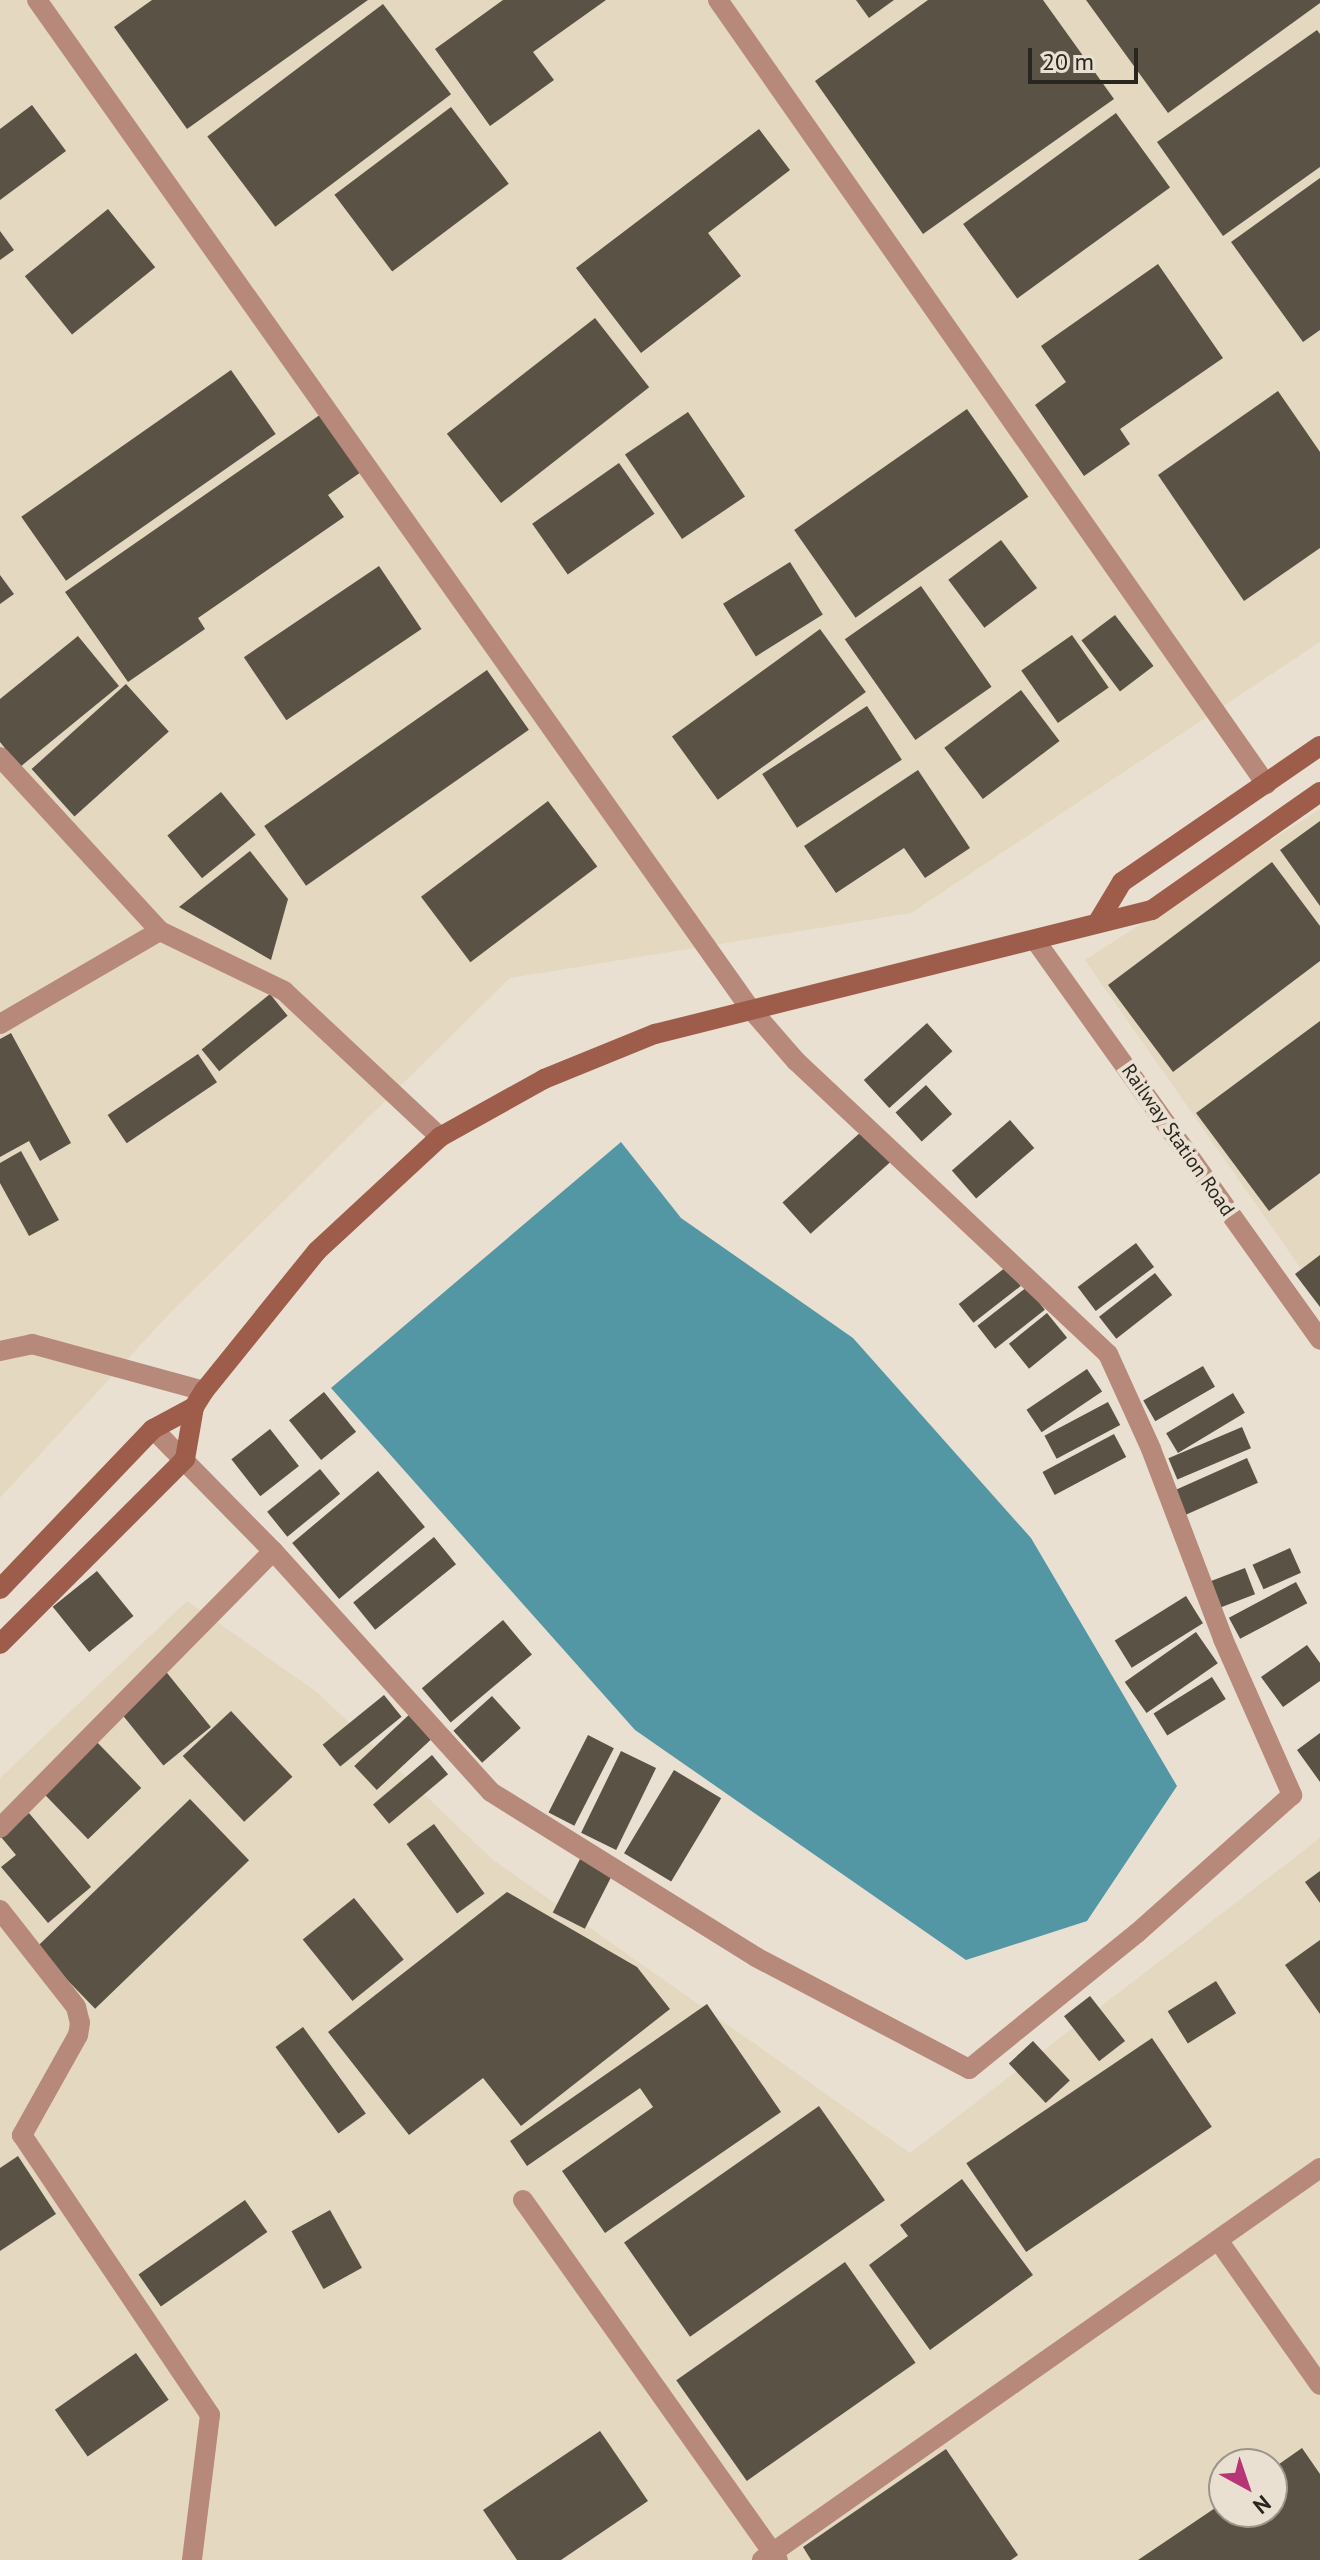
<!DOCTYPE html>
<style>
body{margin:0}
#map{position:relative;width:1320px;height:2560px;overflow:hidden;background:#e9e0d1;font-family:"PT Sans",sans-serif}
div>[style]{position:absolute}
.built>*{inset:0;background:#e4d8c1}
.water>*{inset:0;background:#5397a4}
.building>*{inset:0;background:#595245;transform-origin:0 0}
.minor>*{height:20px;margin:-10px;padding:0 10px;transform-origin:10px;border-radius:10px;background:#b6897b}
.secondary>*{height:20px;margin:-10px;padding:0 10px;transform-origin:10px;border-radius:10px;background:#9d5d4a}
span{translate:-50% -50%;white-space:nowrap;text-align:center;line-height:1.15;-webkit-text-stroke:8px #e9e0d1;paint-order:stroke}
.street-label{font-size:20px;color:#292620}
.north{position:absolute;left:1208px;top:2448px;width:80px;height:80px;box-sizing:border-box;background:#e9e0d1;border:2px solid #9c968a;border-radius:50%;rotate:140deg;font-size:22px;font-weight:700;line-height:32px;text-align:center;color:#292620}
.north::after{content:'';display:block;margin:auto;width:28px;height:36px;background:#b93477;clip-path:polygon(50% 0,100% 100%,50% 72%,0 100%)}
.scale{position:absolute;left:1028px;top:48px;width:110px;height:36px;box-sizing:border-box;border:4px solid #292620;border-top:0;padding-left:10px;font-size:24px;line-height:28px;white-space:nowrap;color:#292620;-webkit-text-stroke:6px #e9e0d1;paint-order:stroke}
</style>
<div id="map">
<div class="built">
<div style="clip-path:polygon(0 0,1320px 0,1320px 642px,911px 913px,510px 978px,169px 1314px,0 1498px)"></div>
<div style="clip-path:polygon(1320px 809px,1320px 1296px,1085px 960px)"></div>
<div style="clip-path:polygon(evenodd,187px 1601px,317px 1692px,492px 1859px,910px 2153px,1320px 1838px,1320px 2560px,0 2560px,0 1778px,187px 1601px,1224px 2464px,1272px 2464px,1272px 2512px,1224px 2512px,1224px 2464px)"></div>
</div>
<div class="water">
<div style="clip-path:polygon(621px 1142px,681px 1218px,853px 1338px,1031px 1538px,1177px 1786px,1087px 1921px,966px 1960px,635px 1730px,331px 1388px)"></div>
</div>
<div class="building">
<div style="clip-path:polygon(152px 0,368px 0,187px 129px,114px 27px)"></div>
<div style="clip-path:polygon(503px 0,606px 0,533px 52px,554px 80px,490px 126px,435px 49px)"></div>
<div style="clip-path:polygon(856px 0,894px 0,869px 18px)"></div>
<div style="clip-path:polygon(928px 0,1043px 0,1114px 99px,923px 234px,815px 81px)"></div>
<div style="clip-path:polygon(1086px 0,1320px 0,1320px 3px,1168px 113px)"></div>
<div style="left:383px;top:4px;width:113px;height:220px;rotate:53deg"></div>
<div style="clip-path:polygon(1317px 30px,1320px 34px,1320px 167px,1223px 236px,1157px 142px)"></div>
<div style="clip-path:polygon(32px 105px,66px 151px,0 200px,0 129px)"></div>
<div style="left:451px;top:107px;width:96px;height:146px;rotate:53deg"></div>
<div style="left:1116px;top:113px;width:92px;height:189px;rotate:54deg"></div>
<div style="clip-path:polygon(759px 129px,790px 170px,708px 233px,741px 276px,641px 353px,576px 268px)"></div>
<div style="clip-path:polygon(1320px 178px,1320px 330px,1303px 342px,1231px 242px)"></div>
<div style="left:108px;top:209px;width:75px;height:107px;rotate:51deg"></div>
<div style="clip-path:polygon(0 231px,14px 250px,0 260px)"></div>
<div style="clip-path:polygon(1158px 264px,1223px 358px,1120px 429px,1130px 444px,1084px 476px,1035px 405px,1066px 382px,1041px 346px)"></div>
<div style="left:595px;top:318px;width:88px;height:188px;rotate:52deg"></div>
<div style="left:231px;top:370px;width:78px;height:256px;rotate:55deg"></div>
<div style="clip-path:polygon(1278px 391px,1320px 452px,1320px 548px,1244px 601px,1158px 475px)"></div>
<div style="left:967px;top:409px;width:107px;height:211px;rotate:55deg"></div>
<div style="clip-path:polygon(324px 412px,364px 470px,328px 495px,344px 517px,198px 618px,205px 629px,128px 682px,65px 592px)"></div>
<div style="left:688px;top:412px;width:102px;height:76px;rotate:56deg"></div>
<div style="left:619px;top:463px;width:62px;height:106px;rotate:55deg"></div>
<div style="left:1001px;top:540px;width:60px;height:66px;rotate:53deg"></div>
<div style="left:790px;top:562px;width:62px;height:79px;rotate:58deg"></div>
<div style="left:379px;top:566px;width:76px;height:163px;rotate:56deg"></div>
<div style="clip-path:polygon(0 575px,14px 594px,0 604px)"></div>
<div style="left:921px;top:586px;width:123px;height:93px;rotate:55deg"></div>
<div style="left:1115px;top:615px;width:64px;height:42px;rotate:53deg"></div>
<div style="left:820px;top:629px;width:78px;height:183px;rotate:54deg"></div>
<div style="left:1072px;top:635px;width:64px;height:62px;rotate:55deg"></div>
<div style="clip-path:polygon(78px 636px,119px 686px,20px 767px,0 742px,0 699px)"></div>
<div style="left:487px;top:670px;width:73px;height:272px;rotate:55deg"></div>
<div style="left:126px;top:684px;width:64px;height:127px;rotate:48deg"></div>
<div style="left:1021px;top:690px;width:64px;height:96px;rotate:53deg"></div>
<div style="left:867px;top:706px;width:64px;height:125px;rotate:57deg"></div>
<div style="clip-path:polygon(918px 770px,970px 848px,925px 878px,904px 848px,836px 893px,804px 846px)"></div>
<div style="left:221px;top:792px;width:55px;height:69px;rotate:51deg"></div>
<div style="left:548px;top:801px;width:82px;height:159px;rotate:53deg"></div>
<div style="clip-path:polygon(1320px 821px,1320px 906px,1280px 850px)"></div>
<div style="clip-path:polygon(250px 851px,288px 899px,271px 960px,179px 907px)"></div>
<div style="clip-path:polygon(1272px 862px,1320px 926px,1320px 961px,1173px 1072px,1108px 985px)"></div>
<div style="left:270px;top:994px;width:28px;height:88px;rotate:51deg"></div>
<div style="clip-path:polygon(1320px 1021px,1320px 1173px,1269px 1211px,1196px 1113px)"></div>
<div style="left:927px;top:1023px;width:38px;height:85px;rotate:48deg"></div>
<div style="clip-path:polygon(11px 1033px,71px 1143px,40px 1161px,29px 1141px,0 1157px,0 1039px)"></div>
<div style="left:198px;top:1054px;width:34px;height:109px;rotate:56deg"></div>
<div style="left:926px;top:1085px;width:39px;height:41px;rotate:48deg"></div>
<div style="left:1010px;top:1120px;width:37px;height:77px;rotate:49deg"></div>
<div style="left:862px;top:1131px;width:42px;height:107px;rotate:48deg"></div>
<div style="clip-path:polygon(21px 1151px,59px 1220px,29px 1236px,0 1183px,0 1163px)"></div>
<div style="left:1136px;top:1243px;width:30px;height:73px;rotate:53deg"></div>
<div style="clip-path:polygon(1320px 1255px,1320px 1307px,1295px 1274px)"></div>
<div style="left:1006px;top:1267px;width:24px;height:60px;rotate:52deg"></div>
<div style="left:1155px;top:1273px;width:28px;height:71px;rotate:52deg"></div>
<div style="left:1027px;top:1287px;width:29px;height:63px;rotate:52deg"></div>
<div style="left:1047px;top:1313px;width:32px;height:49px;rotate:51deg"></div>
<div style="left:1203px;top:1366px;width:24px;height:69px;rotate:60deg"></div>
<div style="left:1087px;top:1369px;width:27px;height:73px;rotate:56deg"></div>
<div style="left:324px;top:1392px;width:51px;height:45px;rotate:51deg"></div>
<div style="left:1233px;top:1393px;width:23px;height:78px;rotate:59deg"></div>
<div style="left:1108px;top:1402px;width:26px;height:72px;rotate:62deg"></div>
<div style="left:1242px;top:1427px;width:23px;height:80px;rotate:67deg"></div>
<div style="left:270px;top:1429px;width:47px;height:49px;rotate:52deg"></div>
<div style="left:1114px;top:1434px;width:26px;height:81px;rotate:62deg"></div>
<div style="left:1247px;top:1458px;width:27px;height:79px;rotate:66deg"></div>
<div style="left:320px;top:1469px;width:32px;height:68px;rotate:51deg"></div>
<div style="left:378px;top:1471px;width:73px;height:112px;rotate:50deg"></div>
<div style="left:434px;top:1537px;width:35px;height:104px;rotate:51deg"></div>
<div style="left:1290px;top:1548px;width:27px;height:41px;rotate:66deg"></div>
<div style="left:1245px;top:1568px;width:28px;height:37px;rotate:69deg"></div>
<div style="left:97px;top:1571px;width:58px;height:57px;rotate:51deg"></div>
<div style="left:1296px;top:1582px;width:24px;height:76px;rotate:62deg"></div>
<div style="left:1186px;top:1596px;width:32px;height:84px;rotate:58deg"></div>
<div style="left:503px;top:1620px;width:45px;height:106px;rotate:50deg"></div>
<div style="left:1196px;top:1632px;width:38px;height:87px;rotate:55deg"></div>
<div style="clip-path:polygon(1307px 1645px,1320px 1663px,1320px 1681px,1283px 1707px,1261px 1677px)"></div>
<div style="left:163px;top:1668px;width:76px;height:61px;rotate:51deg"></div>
<div style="left:1212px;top:1677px;width:26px;height:69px;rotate:58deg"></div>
<div style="left:384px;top:1695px;width:28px;height:79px;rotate:51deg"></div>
<div style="left:492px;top:1696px;width:43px;height:52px;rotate:48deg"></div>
<div style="left:231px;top:1711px;width:90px;height:66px;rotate:47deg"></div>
<div style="left:412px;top:1712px;width:33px;height:79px;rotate:47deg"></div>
<div style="clip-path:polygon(1320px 1733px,1320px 1782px,1297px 1750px)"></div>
<div style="left:588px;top:1735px;width:29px;height:87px;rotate:27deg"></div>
<div style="left:94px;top:1739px;width:68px;height:74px;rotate:46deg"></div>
<div style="left:621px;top:1751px;width:39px;height:91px;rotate:26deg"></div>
<div style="left:432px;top:1755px;width:25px;height:77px;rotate:50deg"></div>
<div style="left:674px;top:1770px;width:55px;height:97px;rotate:31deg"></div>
<div style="left:190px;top:1799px;width:85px;height:214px;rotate:46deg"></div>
<div style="clip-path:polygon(29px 1813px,91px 1887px,48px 1923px,1px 1867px,16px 1855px,1px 1837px)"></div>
<div style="left:434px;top:1824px;width:86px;height:34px;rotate:54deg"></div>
<div style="left:580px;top:1859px;width:36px;height:60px;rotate:27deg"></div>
<div style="clip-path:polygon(1320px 1871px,1320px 1903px,1305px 1882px)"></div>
<div style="clip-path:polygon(507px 1892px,637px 1967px,670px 2009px,521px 2126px,483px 2078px,409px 2135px,328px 2032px)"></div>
<div style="left:354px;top:1898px;width:79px;height:66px;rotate:51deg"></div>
<div style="clip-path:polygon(1320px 1940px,1320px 2014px,1285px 1965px)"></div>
<div style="left:1216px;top:1981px;width:38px;height:57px;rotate:58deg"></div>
<div style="left:1090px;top:1996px;width:57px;height:33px;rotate:52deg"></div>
<div style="clip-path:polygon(707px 2004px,781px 2112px,605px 2233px,562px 2171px,653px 2107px,640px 2088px,527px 2166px,510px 2141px)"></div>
<div style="left:303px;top:2027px;width:107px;height:34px;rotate:54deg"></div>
<div style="left:1152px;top:2038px;width:107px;height:224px;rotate:56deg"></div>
<div style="left:1033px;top:2041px;width:54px;height:33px;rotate:47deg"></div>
<div style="left:819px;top:2106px;width:115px;height:238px;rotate:55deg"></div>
<div style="clip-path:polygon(18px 2156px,56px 2214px,0 2251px,0 2168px)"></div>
<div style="clip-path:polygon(962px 2179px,1033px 2275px,930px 2350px,869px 2265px,908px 2236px,900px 2225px)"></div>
<div style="left:245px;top:2200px;width:39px;height:130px;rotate:55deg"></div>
<div style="left:330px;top:2210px;width:66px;height:44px;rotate:61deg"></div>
<div style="left:845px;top:2262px;width:123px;height:206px;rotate:55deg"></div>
<div style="left:136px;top:2353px;width:57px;height:99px;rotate:55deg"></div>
<div style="clip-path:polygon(600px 2431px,648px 2501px,561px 2560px,517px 2560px,483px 2510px)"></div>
<div style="clip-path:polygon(1302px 2448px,1320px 2474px,1320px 2560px,1138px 2560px,1224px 2502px,1224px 2512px,1272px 2512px,1272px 2469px)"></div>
<div style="clip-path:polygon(946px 2449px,1018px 2555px,1011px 2560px,811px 2560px,803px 2547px)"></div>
</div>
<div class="minor">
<div style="left:37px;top:0;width:1233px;rotate:54.74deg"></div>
<div style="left:749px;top:1007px;width:72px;rotate:49deg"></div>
<div style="left:796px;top:1061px;width:428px;rotate:43.2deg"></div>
<div style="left:1108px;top:1354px;width:104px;rotate:65.6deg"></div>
<div style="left:1151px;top:1449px;width:203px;rotate:69.2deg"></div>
<div style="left:1223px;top:1639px;width:171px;rotate:66.1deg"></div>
<div style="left:1292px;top:1795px;width:208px;rotate:138.3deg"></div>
<div style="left:1137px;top:1933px;width:216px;rotate:141deg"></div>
<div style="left:969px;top:2069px;width:241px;rotate:-152.3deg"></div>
<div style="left:756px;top:1957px;width:312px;rotate:-148.1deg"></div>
<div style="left:491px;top:1792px;width:325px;rotate:-132.1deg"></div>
<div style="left:273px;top:1551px;width:171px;rotate:-134.5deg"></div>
<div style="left:718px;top:0;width:957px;rotate:55.05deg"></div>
<div style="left:0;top:757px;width:236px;rotate:47.4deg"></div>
<div style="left:160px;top:931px;width:138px;rotate:25.8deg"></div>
<div style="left:284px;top:991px;width:214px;rotate:43.1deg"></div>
<div style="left:1035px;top:940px;width:491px;rotate:54.5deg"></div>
<div style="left:0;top:1024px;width:185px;rotate:-30.2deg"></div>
<div style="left:0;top:1351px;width:33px;rotate:-12deg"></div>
<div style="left:32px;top:1344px;width:178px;rotate:15.3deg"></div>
<div style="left:0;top:1828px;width:389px;rotate:-45.4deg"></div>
<div style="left:0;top:1910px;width:123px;rotate:51.9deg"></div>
<div style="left:76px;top:2007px;width:16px;rotate:76deg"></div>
<div style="left:80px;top:2023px;width:12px;rotate:99deg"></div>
<div style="left:78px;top:2035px;width:115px;rotate:119.2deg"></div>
<div style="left:22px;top:2135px;width:337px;rotate:56.1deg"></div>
<div style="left:210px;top:2415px;width:146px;rotate:97.1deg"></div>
<div style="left:523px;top:2200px;width:441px;rotate:54.7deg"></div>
<div style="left:1218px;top:2240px;width:177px;rotate:54.9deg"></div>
<div style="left:762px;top:2560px;width:682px;rotate:-35.09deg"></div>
</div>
<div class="secondary">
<div style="left:1098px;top:922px;width:47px;rotate:-59deg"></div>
<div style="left:1122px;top:882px;width:240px;rotate:-34.5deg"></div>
<div style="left:0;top:1589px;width:221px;rotate:-46.3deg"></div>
<div style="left:153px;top:1429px;width:47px;rotate:-28.2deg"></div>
<div style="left:0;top:1644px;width:262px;rotate:-45deg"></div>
<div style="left:185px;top:1459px;width:53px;rotate:-80.2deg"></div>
<div style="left:194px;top:1407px;width:19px;rotate:-58deg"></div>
<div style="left:204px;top:1391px;width:180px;rotate:-51.1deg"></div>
<div style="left:317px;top:1251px;width:168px;rotate:-42.8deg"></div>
<div style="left:440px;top:1137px;width:119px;rotate:-29.1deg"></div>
<div style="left:544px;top:1079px;width:120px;rotate:-22.1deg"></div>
<div style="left:655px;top:1034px;width:512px;rotate:-14.01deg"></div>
<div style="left:1152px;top:910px;width:205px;rotate:-35.1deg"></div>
</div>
<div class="street-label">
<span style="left:1178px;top:1140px;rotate:55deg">Railway Station Road</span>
</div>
<div class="north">N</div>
<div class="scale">20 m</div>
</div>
